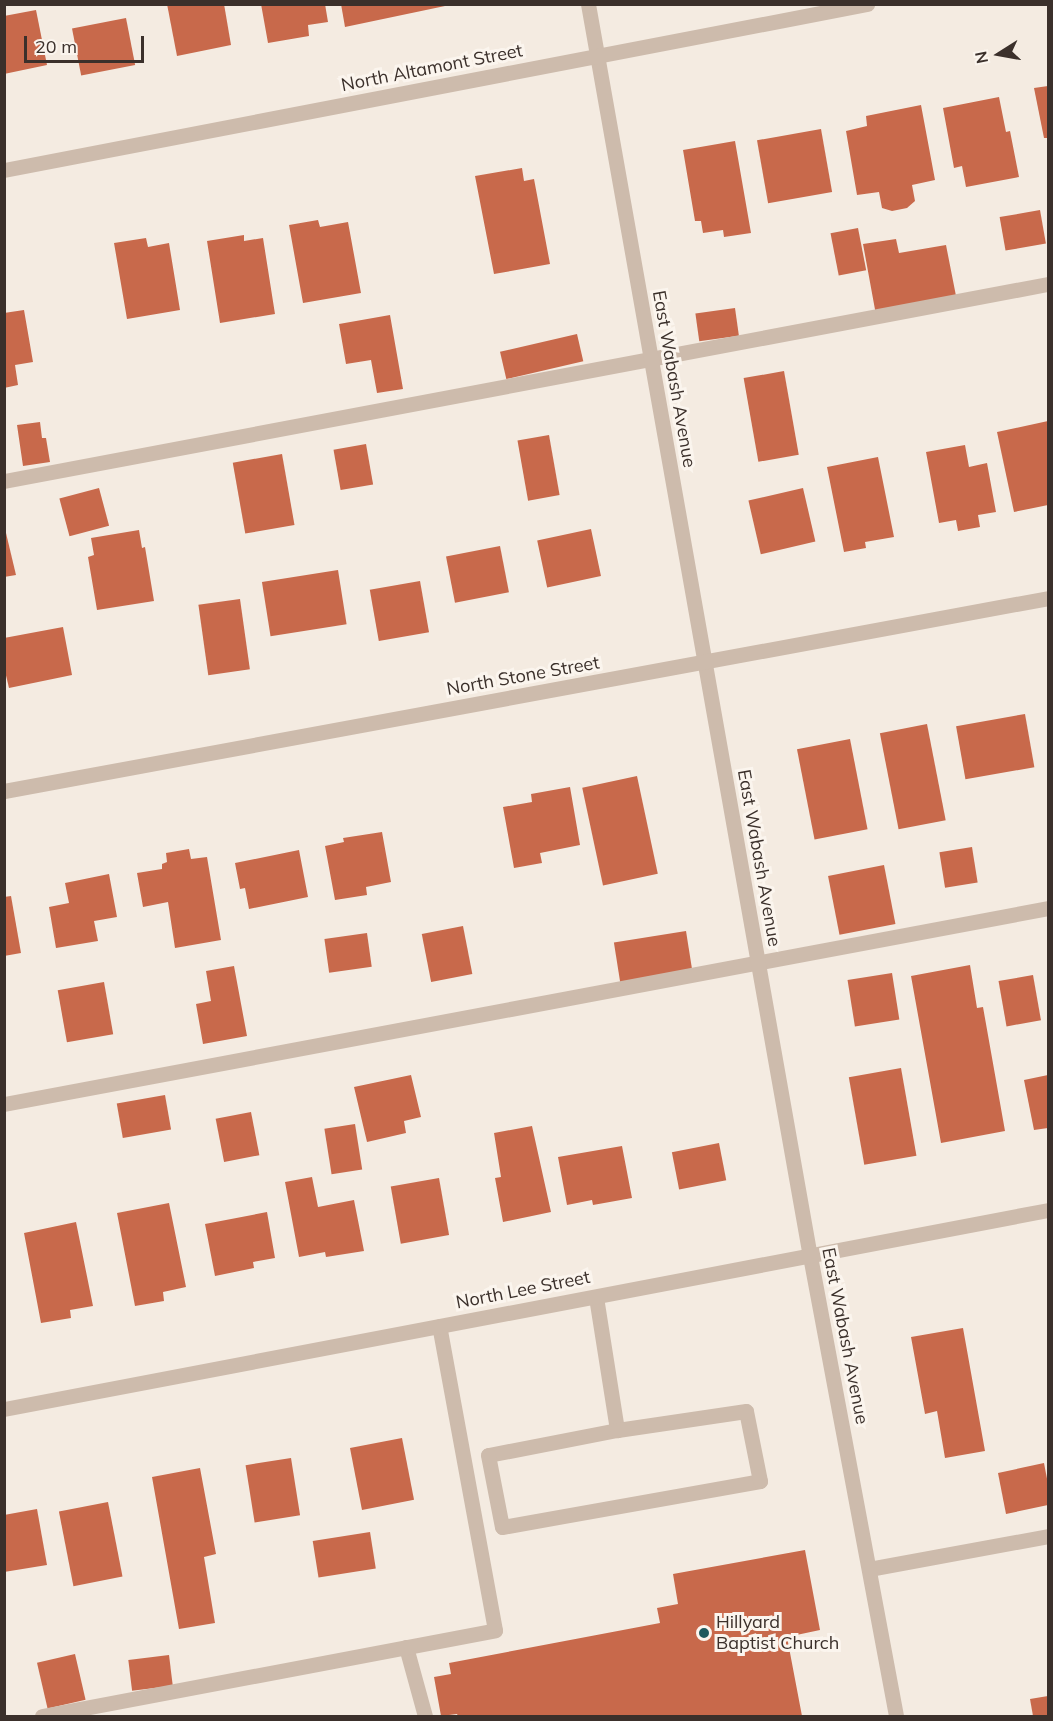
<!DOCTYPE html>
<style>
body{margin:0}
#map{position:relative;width:1053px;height:1721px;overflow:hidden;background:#f4ebe1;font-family:Mulish,sans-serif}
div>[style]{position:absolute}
.building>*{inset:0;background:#c8694b;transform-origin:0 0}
.service>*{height:15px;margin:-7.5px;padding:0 7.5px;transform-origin:7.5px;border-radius:7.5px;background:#cdbbac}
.minor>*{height:15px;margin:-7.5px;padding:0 7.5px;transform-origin:7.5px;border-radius:7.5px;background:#cdbbac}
.dots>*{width:16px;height:16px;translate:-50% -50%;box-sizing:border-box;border:3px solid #fbf5ee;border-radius:50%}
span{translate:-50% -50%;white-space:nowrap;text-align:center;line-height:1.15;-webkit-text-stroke:6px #fbf5ee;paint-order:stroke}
.street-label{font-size:18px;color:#3b302b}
.poi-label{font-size:18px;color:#3b302b}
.left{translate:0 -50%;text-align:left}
.frame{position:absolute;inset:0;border:6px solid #3b302b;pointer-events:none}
.north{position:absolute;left:969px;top:24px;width:60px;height:60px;-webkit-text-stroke:4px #fbf5ee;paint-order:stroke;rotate:259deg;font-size:16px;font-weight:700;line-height:24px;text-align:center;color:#3b302b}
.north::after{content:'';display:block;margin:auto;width:21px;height:27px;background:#3b302b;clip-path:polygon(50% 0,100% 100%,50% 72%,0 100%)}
.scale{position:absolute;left:24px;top:36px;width:120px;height:27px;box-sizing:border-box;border:3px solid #3b302b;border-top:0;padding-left:8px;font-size:18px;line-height:21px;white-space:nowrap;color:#3b302b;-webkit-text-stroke:4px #fbf5ee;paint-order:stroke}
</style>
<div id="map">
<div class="building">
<div style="clip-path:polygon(167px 4px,224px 4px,231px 45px,177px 56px)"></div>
<div style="clip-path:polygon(261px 4px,325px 4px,328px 22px,308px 25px,309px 36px,268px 43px)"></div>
<div style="clip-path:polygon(341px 4px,445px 4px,445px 6px,345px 27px)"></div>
<div style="clip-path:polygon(36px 10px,47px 65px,4px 74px,4px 16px)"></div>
<div style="left:126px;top:18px;width:48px;height:55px;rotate:79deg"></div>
<div style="clip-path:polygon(1048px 86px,1048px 138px,1044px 138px,1034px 88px)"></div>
<div style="clip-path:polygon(999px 97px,1006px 132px,1010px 131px,1019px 177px,966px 187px,962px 166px,954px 168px,943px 108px)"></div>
<div style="clip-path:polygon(921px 105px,935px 180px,912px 185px,915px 201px,907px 208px,892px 211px,882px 208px,879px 192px,857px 195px,846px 131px,867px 126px,866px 116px)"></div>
<div style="left:821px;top:129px;width:64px;height:65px;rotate:80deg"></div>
<div style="clip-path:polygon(735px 141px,751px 233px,724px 237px,723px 230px,703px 233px,701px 221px,695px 221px,683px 150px)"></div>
<div style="clip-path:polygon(522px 168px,524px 181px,534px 179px,550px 264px,494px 274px,475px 176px)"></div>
<div style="left:1040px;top:210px;width:34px;height:41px;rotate:80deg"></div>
<div style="clip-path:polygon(318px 220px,320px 227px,348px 222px,361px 293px,303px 303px,289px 225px)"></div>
<div style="left:858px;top:228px;width:43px;height:28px;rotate:79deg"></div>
<div style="clip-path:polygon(244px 235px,244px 241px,263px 238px,275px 314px,220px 323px,207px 241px)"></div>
<div style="clip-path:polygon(146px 238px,148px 247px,169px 243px,180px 310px,127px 319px,114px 243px)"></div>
<div style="clip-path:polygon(896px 239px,899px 253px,946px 245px,957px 301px,876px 315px,863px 244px)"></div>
<div style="left:735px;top:308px;width:28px;height:40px;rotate:82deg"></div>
<div style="clip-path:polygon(24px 310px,33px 362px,15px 365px,18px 385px,4px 388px,4px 313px)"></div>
<div style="clip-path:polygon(390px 315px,403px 389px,377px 393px,371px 360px,346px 364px,339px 324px)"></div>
<div style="left:577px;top:334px;width:28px;height:79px;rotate:77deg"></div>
<div style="left:784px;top:371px;width:85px;height:41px;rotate:80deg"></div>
<div style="clip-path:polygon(1048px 421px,1048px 505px,1014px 512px,997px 432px)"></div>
<div style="clip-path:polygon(40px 422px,42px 438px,46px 438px,50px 462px,23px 466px,17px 425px)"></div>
<div style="left:549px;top:435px;width:61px;height:32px;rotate:80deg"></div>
<div style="left:366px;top:444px;width:41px;height:33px;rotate:80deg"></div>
<div style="clip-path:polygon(965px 445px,969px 467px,987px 463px,996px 512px,978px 515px,980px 527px,958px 531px,956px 520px,939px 523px,926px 452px)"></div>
<div style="left:282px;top:454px;width:72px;height:50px;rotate:80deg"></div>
<div style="clip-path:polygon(878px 457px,894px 537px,865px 542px,866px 548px,844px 552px,827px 467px)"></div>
<div style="left:99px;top:488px;width:39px;height:41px;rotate:75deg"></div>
<div style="left:803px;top:488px;width:55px;height:56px;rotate:77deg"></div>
<div style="left:591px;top:529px;width:48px;height:55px;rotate:78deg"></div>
<div style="clip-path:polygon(139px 530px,142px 548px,145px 547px,154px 601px,97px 610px,88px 557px,94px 555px,91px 538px)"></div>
<div style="clip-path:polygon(6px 533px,16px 575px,4px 577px,4px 534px)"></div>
<div style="left:500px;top:546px;width:47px;height:55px;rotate:79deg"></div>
<div style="left:338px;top:570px;width:55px;height:77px;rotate:81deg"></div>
<div style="left:420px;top:581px;width:52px;height:51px;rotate:80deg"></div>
<div style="left:240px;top:599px;width:71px;height:42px;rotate:82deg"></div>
<div style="clip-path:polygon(63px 627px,72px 675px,9px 688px,4px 667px,4px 638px)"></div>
<div style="left:1025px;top:714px;width:54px;height:70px;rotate:80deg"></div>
<div style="left:927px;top:724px;width:98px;height:48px;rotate:79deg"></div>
<div style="left:850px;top:739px;width:92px;height:54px;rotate:79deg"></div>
<div style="left:637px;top:776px;width:100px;height:56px;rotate:78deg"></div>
<div style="clip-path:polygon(570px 787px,580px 845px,540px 853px,542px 863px,514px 868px,503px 807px,532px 802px,531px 794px)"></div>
<div style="clip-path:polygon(382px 832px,391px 882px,366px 887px,367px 895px,335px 900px,325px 846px,344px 842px,343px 838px)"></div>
<div style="left:972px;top:847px;width:36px;height:33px;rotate:81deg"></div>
<div style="clip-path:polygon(189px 849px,191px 859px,207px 857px,221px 940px,175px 948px,168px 902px,143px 907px,137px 873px,162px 869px,162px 864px,167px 862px,166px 853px)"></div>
<div style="clip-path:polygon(299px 850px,308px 897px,249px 909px,245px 888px,240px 889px,235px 863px)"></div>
<div style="left:884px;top:865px;width:60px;height:57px;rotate:79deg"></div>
<div style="clip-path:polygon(109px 874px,117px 917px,94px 921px,98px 941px,56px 948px,49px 907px,69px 903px,65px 883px)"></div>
<div style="clip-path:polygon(11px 896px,21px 953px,4px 956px,4px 897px)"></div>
<div style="left:463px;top:926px;width:49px;height:42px;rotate:79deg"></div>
<div style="left:686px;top:931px;width:43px;height:73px;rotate:81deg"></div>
<div style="left:367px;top:933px;width:34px;height:43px;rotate:82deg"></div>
<div style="clip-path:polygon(970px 965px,977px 1008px,983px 1007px,1005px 1131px,941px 1143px,911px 976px)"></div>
<div style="clip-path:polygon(234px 966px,247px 1036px,203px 1044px,196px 1004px,211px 1001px,206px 971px)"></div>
<div style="left:892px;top:973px;width:47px;height:45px;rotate:81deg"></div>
<div style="left:1033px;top:975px;width:46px;height:35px;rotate:80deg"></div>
<div style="left:104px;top:982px;width:53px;height:47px;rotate:80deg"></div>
<div style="left:901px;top:1068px;width:89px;height:53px;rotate:80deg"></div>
<div style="clip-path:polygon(411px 1075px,421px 1117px,404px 1121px,406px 1133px,367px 1142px,354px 1087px)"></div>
<div style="clip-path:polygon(1048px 1075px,1048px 1128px,1034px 1130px,1024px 1080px)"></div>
<div style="left:165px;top:1095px;width:35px;height:49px;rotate:80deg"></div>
<div style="left:251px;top:1112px;width:44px;height:36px;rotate:79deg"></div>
<div style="left:355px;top:1124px;width:46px;height:31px;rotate:81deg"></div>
<div style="clip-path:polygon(532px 1126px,551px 1212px,503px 1222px,495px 1178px,501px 1177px,494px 1133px)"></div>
<div style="left:719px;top:1143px;width:38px;height:48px;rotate:79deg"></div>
<div style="clip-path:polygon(622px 1146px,632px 1198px,593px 1205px,592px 1200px,567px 1205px,558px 1157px)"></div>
<div style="clip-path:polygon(312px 1177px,318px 1207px,354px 1200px,364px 1251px,326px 1257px,325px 1252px,299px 1257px,285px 1182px)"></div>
<div style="left:439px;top:1178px;width:58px;height:49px;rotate:80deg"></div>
<div style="clip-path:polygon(169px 1203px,186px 1287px,163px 1292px,164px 1301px,135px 1306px,117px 1213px)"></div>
<div style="clip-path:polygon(267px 1212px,275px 1258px,253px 1262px,254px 1268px,215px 1276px,205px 1224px)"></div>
<div style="clip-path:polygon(76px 1222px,93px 1306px,70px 1310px,71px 1318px,41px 1323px,24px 1233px)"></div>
<div style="clip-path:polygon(963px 1328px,985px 1451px,945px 1458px,937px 1411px,925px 1414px,911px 1337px)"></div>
<div style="left:402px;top:1438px;width:63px;height:53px;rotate:79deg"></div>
<div style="left:291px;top:1458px;width:58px;height:46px;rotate:81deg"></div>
<div style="clip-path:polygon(1044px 1463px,1048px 1484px,1048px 1505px,1006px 1514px,998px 1473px)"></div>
<div style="clip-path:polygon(200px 1468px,216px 1554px,204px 1557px,215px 1623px,179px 1629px,152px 1477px)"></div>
<div style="left:108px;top:1502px;width:76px;height:50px;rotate:79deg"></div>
<div style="clip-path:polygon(37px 1509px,47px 1565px,4px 1572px,4px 1515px)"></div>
<div style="left:370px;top:1532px;width:37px;height:58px;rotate:81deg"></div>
<div style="clip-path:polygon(805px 1550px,820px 1630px,787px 1637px,802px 1716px,458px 1716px,457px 1714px,441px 1716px,434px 1677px,451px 1674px,449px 1663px,660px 1623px,657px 1608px,678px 1604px,673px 1574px)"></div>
<div style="left:75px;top:1654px;width:47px;height:39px;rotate:77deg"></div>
<div style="left:169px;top:1655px;width:31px;height:41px;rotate:83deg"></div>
<div style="clip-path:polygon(1048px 1696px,1048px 1716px,1033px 1716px,1030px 1699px)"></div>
</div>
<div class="service">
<div style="left:4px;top:481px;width:1062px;rotate:-10.69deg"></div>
<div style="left:4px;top:1104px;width:1062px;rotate:-10.63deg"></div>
<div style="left:596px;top:1297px;width:135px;rotate:81deg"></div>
<div style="left:617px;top:1430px;width:131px;rotate:169deg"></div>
<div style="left:488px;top:1455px;width:73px;rotate:79deg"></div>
<div style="left:502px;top:1527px;width:262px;rotate:-10.1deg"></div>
<div style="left:760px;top:1481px;width:71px;rotate:-101.3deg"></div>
<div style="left:746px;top:1411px;width:130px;rotate:171.6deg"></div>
<div style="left:869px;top:1569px;width:182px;rotate:-10.4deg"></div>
<div style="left:406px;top:1647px;width:72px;rotate:74.6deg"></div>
<div style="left:42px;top:1716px;width:461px;rotate:-10.7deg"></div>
<div style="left:495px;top:1630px;width:309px;rotate:-100.4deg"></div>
</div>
<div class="minor">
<div style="left:588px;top:4px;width:1272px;rotate:79.95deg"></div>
<div style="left:810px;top:1256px;width:468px;rotate:79.4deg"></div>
<div style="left:4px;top:170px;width:879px;rotate:-10.89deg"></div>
<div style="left:4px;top:791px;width:1062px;rotate:-10.47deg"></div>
<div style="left:4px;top:1409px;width:1063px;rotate:-10.79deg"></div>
</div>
<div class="dots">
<div style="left:704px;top:1633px;background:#1f5a5e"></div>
</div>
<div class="street-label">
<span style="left:432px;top:68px;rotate:-11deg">North Altamont Street</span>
<span style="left:674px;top:379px;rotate:80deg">East Wabash Avenue</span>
<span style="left:523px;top:676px;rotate:-10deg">North Stone Street</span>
<span style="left:759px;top:858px;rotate:80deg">East Wabash Avenue</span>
<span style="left:523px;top:1290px;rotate:-11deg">North Lee Street</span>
<span style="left:845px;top:1336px;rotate:79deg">East Wabash Avenue</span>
</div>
<div class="poi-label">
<span class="left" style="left:716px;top:1633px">Hillyard<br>Baptist Church</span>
</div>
<div class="frame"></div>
<div class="north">N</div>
<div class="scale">20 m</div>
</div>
